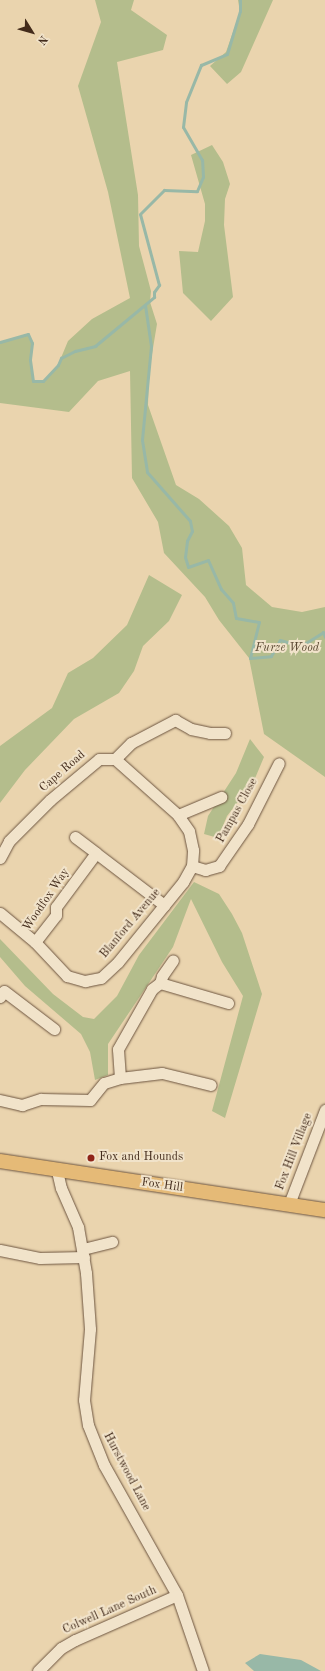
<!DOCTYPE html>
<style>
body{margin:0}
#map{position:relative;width:325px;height:1671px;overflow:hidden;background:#ead4ae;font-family:"Old Standard TT",serif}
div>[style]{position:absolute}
.green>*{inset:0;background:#b4bd8c}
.water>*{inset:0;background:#98b8a7}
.stream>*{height:3px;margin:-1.5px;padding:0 1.5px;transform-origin:1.5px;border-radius:1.5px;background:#98b8a7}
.roads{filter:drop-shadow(0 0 1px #6d5540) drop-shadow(0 0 1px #6d5540)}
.minor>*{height:11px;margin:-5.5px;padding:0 5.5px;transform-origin:5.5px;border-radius:5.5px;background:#f1e3ca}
.major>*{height:14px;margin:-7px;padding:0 7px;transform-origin:7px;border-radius:7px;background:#e5ba77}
.dots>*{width:11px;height:11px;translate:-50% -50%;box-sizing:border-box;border:2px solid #f1e3ca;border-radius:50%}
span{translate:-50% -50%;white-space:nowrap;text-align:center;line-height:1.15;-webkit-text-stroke:4px #f1e3ca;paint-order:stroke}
.park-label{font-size:12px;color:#5a4832;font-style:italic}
.street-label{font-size:12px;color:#432b1b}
.poi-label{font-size:12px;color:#432b1b}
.left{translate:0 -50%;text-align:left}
.north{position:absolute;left:12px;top:12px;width:40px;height:40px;-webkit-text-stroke:3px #f1e3ca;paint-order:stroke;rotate:127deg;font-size:11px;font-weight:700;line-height:16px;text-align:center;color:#432b1b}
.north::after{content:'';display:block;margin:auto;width:14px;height:18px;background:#432b1b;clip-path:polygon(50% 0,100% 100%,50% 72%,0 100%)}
</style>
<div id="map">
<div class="green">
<div style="clip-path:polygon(95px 0,134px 0,131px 10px,167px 35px,163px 50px,117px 62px,138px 195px,139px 246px,151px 291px,150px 302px,157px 324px,149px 372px,148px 405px,176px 485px,199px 499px,229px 526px,242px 548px,246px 585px,272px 607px,302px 612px,325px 607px,325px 777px,264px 734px,249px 658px,219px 620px,205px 597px,164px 553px,158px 522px,132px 478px,130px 371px,98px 381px,69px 412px,0 403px,0 342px,28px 334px,32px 343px,30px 360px,33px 380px,43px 381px,58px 365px,68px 341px,92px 319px,130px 298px,108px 192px,78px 86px,101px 22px)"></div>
<div style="clip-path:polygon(238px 0,273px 0,241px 72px,227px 84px,210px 66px,226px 52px,240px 12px)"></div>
<div style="clip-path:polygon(212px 145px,223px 162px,230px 184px,225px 199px,224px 225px,233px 297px,211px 321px,183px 293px,179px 251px,198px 252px,205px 221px,205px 204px,191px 155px)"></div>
<div style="clip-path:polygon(149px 575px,182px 595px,169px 621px,143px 646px,134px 671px,119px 693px,74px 719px,25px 770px,0 803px,0 746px,52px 708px,68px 673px,93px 658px,127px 625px)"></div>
<div style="clip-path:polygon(250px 739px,264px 757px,253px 783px,227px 816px,218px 838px,204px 834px,208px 816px,236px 773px)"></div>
<div style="clip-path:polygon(194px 882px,219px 894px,232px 914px,242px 933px,262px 994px,225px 1118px,212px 1111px,243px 996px,222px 962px,191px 899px,173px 947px,108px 1044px,108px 1075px,95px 1080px,90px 1052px,81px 1034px,25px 986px,0 957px,0 939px,53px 994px,83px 1017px,94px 1019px,117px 996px,139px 955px)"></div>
</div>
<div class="water">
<div style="clip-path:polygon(260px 1654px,301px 1660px,321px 1671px,254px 1671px,245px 1663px)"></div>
</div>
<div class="stream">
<div style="left:145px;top:305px;width:41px;rotate:81.7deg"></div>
<div style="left:151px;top:346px;width:94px;rotate:95.5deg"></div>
<div style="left:142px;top:440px;width:32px;rotate:81deg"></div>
<div style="left:147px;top:472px;width:65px;rotate:48.7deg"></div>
<div style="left:190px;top:521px;width:10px;rotate:79deg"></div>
<div style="left:192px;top:531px;width:11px;rotate:117deg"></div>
<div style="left:187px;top:541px;width:16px;rotate:97deg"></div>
<div style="left:185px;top:557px;width:10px;rotate:73deg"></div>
<div style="left:188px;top:567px;width:21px;rotate:-19deg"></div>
<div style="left:208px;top:560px;width:32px;rotate:66deg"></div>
<div style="left:221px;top:589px;width:18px;rotate:49deg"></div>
<div style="left:233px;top:603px;width:15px;rotate:79deg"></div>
<div style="left:236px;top:618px;width:23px;rotate:10deg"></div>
<div style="left:259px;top:622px;width:37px;rotate:104deg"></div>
<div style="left:250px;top:658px;width:21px;rotate:-5deg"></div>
<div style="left:271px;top:656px;width:18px;rotate:-61deg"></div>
<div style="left:280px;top:640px;width:22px;rotate:16deg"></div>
<div style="left:301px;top:646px;width:26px;rotate:-32deg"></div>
<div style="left:323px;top:632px;width:5px;rotate:68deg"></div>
<div style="left:0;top:342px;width:29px;rotate:-16deg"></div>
<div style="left:28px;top:334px;width:10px;rotate:66deg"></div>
<div style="left:32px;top:343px;width:17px;rotate:97deg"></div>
<div style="left:30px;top:360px;width:21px;rotate:82deg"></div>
<div style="left:33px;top:381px;width:10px"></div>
<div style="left:43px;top:381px;width:22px;rotate:-47deg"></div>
<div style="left:58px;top:365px;width:8px;rotate:-67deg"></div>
<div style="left:61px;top:358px;width:16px;rotate:-27deg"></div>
<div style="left:75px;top:351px;width:21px;rotate:-14deg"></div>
<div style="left:95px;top:346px;width:77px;rotate:-39.7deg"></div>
<div style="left:154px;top:297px;width:5px;rotate:-90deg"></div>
<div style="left:154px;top:292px;width:9px;rotate:-54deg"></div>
<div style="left:159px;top:285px;width:73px;rotate:-105deg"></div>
<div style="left:140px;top:214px;width:34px;rotate:-45deg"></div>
<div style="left:164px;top:190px;width:33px;rotate:2deg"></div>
<div style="left:197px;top:191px;width:15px;rotate:-67deg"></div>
<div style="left:203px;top:177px;width:17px;rotate:-93deg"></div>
<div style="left:202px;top:160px;width:38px;rotate:-120deg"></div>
<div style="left:183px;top:127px;width:25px;rotate:-83deg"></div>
<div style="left:186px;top:102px;width:40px;rotate:-68deg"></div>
<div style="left:201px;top:65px;width:28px;rotate:-23deg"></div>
<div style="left:227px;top:54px;width:45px;rotate:-73.2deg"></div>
<div style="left:240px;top:11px;width:11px;rotate:-90deg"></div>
</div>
<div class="roads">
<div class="minor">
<div style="left:178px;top:815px;width:47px;rotate:-22.7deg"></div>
<div style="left:75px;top:837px;width:26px;rotate:37deg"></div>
<div style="left:0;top:858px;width:19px;rotate:-62deg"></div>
<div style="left:9px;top:841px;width:58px;rotate:-45deg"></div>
<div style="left:50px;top:800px;width:64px;rotate:-39.9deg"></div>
<div style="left:99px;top:759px;width:16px"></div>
<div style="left:115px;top:759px;width:23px;rotate:-45deg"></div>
<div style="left:131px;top:743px;width:50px;rotate:-27.6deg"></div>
<div style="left:175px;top:720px;width:18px;rotate:29deg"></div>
<div style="left:191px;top:729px;width:19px;rotate:12deg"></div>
<div style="left:210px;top:733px;width:15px"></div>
<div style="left:192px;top:866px;width:14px;rotate:17deg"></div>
<div style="left:205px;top:870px;width:15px;rotate:-16deg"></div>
<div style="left:219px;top:866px;width:51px;rotate:-55.4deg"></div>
<div style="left:248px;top:824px;width:68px;rotate:-63.1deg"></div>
<div style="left:0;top:913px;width:45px;rotate:39.6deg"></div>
<div style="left:35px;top:942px;width:47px;rotate:46.7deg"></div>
<div style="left:67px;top:976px;width:19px;rotate:16deg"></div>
<div style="left:85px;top:981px;width:16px;rotate:-11deg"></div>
<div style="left:101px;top:978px;width:23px;rotate:-43deg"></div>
<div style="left:118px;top:962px;width:103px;rotate:-50.9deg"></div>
<div style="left:183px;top:882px;width:18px;rotate:-61deg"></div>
<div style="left:192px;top:866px;width:16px;rotate:-86deg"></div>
<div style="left:193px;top:850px;width:19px;rotate:-102deg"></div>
<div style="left:189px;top:831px;width:19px;rotate:-125deg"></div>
<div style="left:178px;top:815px;width:84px;rotate:-138.4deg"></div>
<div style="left:35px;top:942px;width:34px;rotate:-52deg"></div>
<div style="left:56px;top:915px;width:8px;rotate:-90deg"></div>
<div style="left:56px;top:907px;width:67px;rotate:-53.5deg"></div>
<div style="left:96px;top:853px;width:86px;rotate:37.4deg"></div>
<div style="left:160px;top:983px;width:71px;rotate:16.4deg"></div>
<div style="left:0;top:997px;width:7px;rotate:-56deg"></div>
<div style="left:4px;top:991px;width:63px;rotate:37.2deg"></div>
<div style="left:120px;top:1078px;width:29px;rotate:-94deg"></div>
<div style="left:118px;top:1049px;width:69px;rotate:-60.5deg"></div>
<div style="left:152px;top:989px;width:10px;rotate:-37deg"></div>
<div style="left:160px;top:983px;width:7px;rotate:-74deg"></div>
<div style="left:162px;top:976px;width:19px;rotate:-55deg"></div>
<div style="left:0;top:1100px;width:23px;rotate:13deg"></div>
<div style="left:22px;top:1105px;width:20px;rotate:-18deg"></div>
<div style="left:41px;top:1099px;width:49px;rotate:1.2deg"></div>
<div style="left:90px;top:1100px;width:22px;rotate:-51deg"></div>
<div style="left:104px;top:1083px;width:17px;rotate:-17deg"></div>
<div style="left:120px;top:1078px;width:42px;rotate:-6.8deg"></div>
<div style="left:162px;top:1073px;width:50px;rotate:13.8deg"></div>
<div style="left:57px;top:1171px;width:17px;rotate:77deg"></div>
<div style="left:61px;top:1188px;width:43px;rotate:66.4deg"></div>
<div style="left:78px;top:1227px;width:47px;rotate:80.1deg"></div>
<div style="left:86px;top:1273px;width:56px;rotate:85.9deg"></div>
<div style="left:90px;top:1329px;width:71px;rotate:94.8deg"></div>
<div style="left:84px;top:1400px;width:25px;rotate:81deg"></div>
<div style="left:88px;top:1425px;width:43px;rotate:68.2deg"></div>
<div style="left:104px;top:1465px;width:149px;rotate:60.7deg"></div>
<div style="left:177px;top:1595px;width:80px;rotate:71.1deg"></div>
<div style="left:289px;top:1204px;width:101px;rotate:-69deg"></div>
<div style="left:83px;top:1249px;width:30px;rotate:-14deg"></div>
<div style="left:0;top:1250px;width:41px;rotate:11.3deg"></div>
<div style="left:40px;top:1258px;width:44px;rotate:-1.3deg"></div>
<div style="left:38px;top:1671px;width:33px;rotate:-45deg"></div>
<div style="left:61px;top:1648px;width:16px;rotate:-30deg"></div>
<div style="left:75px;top:1640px;width:111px;rotate:-23.8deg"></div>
</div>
<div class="major">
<div style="left:0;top:1161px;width:329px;rotate:8.6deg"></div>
</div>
</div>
<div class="dots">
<div style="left:91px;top:1158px;background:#8f2418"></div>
</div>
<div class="park-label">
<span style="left:287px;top:649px">Furze Wood</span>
</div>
<div class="street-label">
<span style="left:63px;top:772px;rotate:-41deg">Cape Road</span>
<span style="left:238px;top:811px;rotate:-61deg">Pampas Close</span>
<span style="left:47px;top:900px;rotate:-56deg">Woodfox Way</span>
<span style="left:131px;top:924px;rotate:-50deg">Blanford Avenue</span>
<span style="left:295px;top:1152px;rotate:-69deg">Fox Hill Village</span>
<span style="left:162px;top:1186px;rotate:8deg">Fox Hill</span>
<span style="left:126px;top:1472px;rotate:62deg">Hurstwood Lane</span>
<span style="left:110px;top:1611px;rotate:-24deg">Colwell Lane South</span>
</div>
<div class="poi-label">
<span class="left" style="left:99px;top:1158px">Fox and Hounds</span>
</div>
<div class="north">N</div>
</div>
